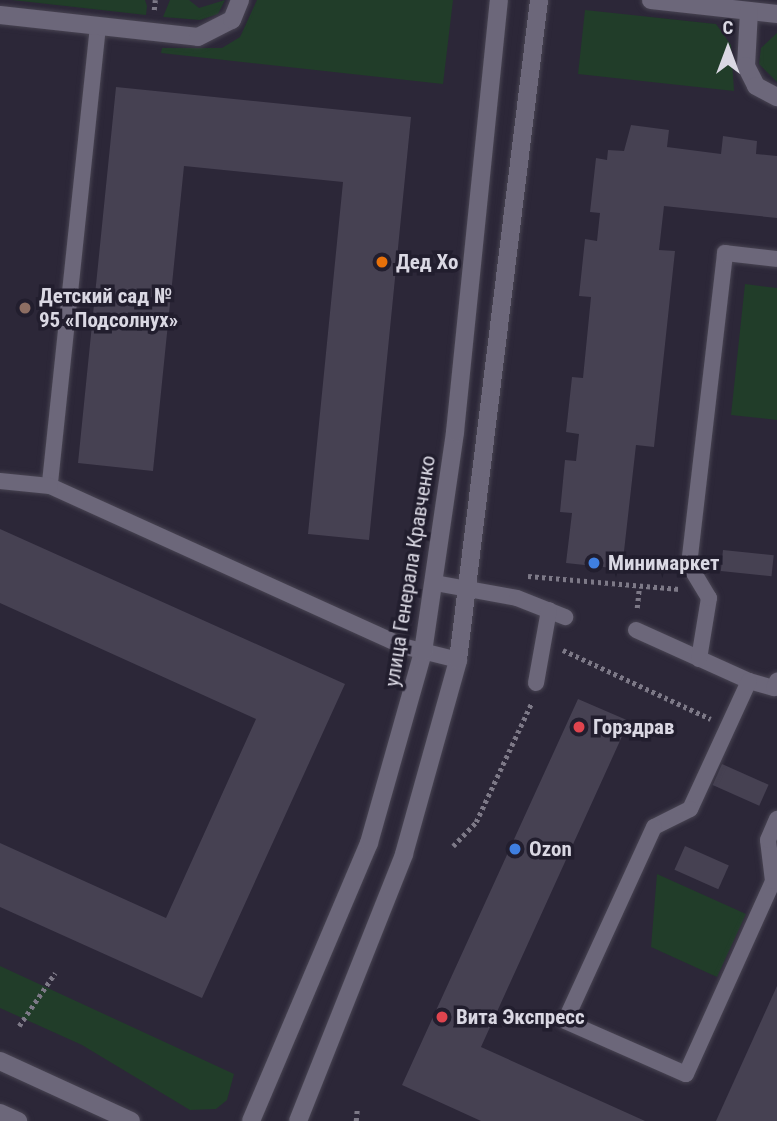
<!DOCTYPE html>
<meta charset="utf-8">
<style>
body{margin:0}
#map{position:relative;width:777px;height:1121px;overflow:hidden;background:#2c2738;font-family:"Roboto Condensed",sans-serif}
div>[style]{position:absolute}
.green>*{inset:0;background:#213d29}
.building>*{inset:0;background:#464152;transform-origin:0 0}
.path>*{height:4.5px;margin-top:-2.25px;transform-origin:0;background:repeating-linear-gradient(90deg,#7d7987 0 3.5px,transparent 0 7px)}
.roads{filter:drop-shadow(0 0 2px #484452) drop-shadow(0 0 2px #484452)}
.service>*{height:16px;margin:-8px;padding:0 8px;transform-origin:8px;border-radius:8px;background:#6c677a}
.minor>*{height:18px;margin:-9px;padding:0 9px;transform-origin:9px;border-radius:9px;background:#6c677a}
.secondary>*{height:18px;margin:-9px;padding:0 9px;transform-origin:9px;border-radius:9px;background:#6c677a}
.dots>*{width:19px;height:19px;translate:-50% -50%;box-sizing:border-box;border:4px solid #221e2e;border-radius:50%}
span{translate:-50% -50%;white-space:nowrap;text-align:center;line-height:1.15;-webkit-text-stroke:7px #221e2e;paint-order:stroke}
.poi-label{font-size:21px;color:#dad8e3;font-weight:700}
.left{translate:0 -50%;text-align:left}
.street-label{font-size:21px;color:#dad8e3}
.north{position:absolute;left:693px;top:14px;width:70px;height:70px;-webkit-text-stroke:5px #221e2e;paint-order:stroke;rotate:0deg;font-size:19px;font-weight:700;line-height:28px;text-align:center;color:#dad8e3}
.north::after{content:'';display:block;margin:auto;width:24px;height:32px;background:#dad8e3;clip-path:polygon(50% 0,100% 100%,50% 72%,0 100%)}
</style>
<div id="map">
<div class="green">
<div style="clip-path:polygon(12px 0,145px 0,147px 6px,146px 15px)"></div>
<div style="clip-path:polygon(170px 0,189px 0,199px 8px,225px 0,218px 14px,200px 20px,163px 17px)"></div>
<div style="clip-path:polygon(257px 0,453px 0,443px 84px,161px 53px,162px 48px,222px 48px,240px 37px)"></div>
<div style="clip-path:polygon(585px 10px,716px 24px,731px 45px,734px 91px,578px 74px)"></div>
<div style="clip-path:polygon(777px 33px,777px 82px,759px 64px,761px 48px)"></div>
<div style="clip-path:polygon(745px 284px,777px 288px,777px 420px,731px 415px)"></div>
<div style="clip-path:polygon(657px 874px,746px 914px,717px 977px,651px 947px)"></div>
<div style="clip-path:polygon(0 966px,234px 1074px,227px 1100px,216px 1109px,190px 1110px,82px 1045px,0 1008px)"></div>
</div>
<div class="building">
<div style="clip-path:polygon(116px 87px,411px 117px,369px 540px,308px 534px,343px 182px,184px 166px,153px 471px,78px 463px)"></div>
<div style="clip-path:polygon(631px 125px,669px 130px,667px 147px,721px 154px,723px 136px,757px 141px,756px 154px,777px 156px,777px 218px,664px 206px,659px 250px,675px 251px,654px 447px,636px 445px,622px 569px,566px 563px,572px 513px,560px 512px,565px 460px,576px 461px,579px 434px,566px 432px,572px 377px,583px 378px,591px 297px,579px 296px,585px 239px,597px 241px,600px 213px,590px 212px,596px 158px,607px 160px,608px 150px,624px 151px)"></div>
<div style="clip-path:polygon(0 529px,345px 684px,202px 998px,0 907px,0 843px,166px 918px,256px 719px,0 603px)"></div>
<div style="left:723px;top:550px;width:51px;height:21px;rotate:6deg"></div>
<div style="clip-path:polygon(578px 699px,629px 721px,481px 1047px,645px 1121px,481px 1121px,402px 1085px)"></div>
<div style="left:722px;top:764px;width:51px;height:23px;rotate:24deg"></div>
<div style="left:685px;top:846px;width:48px;height:26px;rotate:24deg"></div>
<div style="clip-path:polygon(777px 986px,777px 1121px,716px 1121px)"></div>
</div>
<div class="path">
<div style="left:154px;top:10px;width:10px;rotate:-84deg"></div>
<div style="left:528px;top:576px;width:152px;rotate:4.9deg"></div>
<div style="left:637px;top:608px;width:20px;rotate:-84deg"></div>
<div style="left:563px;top:650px;width:163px;rotate:25deg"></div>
<div style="left:453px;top:846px;width:33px;rotate:-46deg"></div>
<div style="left:476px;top:822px;width:130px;rotate:-65deg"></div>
<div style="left:19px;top:1026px;width:64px;rotate:-55.8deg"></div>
<div style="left:356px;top:1121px;width:12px;rotate:-85deg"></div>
</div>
<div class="roads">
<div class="service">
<div style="left:98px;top:26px;width:462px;rotate:96deg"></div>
<div style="left:50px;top:486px;width:387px;rotate:24.4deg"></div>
<div style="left:402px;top:646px;width:58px;rotate:14deg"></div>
<div style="left:0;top:481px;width:50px;rotate:5.7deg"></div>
<div style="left:435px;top:583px;width:83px;rotate:10.4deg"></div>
<div style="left:517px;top:598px;width:52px;rotate:21.6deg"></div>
<div style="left:636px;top:630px;width:124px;rotate:24.3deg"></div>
<div style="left:749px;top:681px;width:26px;rotate:16deg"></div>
<div style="left:774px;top:688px;width:8px;rotate:-67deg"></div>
<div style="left:699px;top:659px;width:62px;rotate:-80.7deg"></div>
<div style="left:709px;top:598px;width:39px;rotate:-121deg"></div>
<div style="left:689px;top:565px;width:314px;rotate:-83.4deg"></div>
<div style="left:725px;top:253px;width:52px;rotate:6.6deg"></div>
<div style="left:749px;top:681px;width:141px;rotate:114.7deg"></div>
<div style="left:690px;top:809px;width:40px;rotate:153.4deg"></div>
<div style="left:654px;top:827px;width:213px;rotate:114.6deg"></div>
<div style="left:565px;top:1021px;width:132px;rotate:23.7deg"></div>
<div style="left:686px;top:1074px;width:212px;rotate:-65.7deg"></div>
<div style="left:773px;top:881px;width:41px;rotate:-97deg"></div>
<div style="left:768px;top:840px;width:23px;rotate:-67deg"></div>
<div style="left:536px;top:683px;width:74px;rotate:-79.9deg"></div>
</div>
<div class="minor">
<div style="left:651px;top:0;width:127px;rotate:6.3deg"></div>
<div style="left:749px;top:11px;width:55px;rotate:93.1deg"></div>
<div style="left:746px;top:66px;width:22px;rotate:63deg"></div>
<div style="left:756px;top:86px;width:24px;rotate:28deg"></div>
<div style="left:0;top:15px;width:199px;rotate:6.3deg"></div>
<div style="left:198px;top:37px;width:38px;rotate:-27deg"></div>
<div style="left:232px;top:20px;width:22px;rotate:-68deg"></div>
<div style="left:251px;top:1121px;width:302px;rotate:-67deg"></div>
<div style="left:369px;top:843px;width:198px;rotate:-74.2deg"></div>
<div style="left:423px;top:652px;width:222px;rotate:-81.7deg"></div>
<div style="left:455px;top:432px;width:434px;rotate:-84.2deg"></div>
<div style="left:298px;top:1121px;width:287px;rotate:-68.3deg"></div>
<div style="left:404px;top:854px;width:201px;rotate:-74.4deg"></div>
<div style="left:458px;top:660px;width:665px;rotate:-83deg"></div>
</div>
<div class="secondary">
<div style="left:0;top:1061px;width:144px;rotate:24.6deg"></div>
<div style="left:0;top:1113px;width:20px;rotate:24deg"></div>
</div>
</div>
<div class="dots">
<div style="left:382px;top:262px;background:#e8710a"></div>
<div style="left:25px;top:308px;background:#8d6e63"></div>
<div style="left:594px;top:563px;background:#3f7fe0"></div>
<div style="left:579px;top:727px;background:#e0444e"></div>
<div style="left:515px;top:849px;background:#3f7fe0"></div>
<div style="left:442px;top:1017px;background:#e0444e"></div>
</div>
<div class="poi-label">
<span class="left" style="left:396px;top:262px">Дед Хо</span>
<span class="left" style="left:39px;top:308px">Детский сад №<br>95 «Подсолнух»</span>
<span class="left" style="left:608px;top:563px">Минимаркет</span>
<span class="left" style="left:593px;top:727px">Горздрав</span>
<span class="left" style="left:529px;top:849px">Ozon</span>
<span class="left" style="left:456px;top:1017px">Вита Экспресс</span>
</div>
<div class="street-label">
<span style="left:410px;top:571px;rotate:-81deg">улица Генерала Кравченко</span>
</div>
<div class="north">С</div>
</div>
